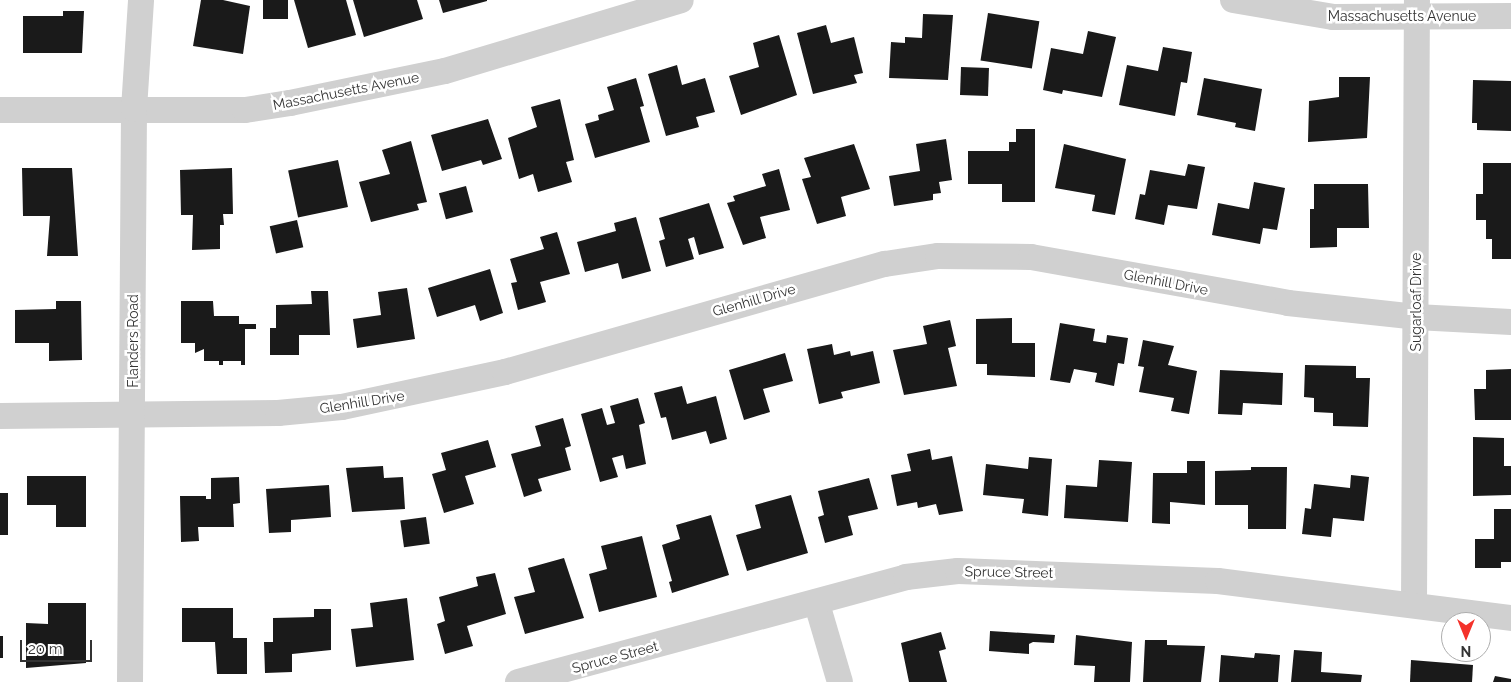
<!DOCTYPE html>
<style>
body{margin:0}
#map{position:relative;width:1511px;height:682px;overflow:hidden;background:#fff;font-family:Raleway,sans-serif}
div>[style]{position:absolute}
.building>*{inset:0;background:#1a1a1a;transform-origin:0 0}
.street>*{height:26px;margin:-13px;padding:0 13px;transform-origin:13px;border-radius:13px;background:#d0d0d0}
span{translate:-50% -50%;white-space:nowrap;text-align:center;line-height:1.15;-webkit-text-stroke:5px #fff;paint-order:stroke}
.street-label{font-size:14px;color:#333}
.north{position:absolute;left:1441px;top:612px;width:50px;height:50px;box-sizing:border-box;background:#fff;border:1px solid #adadad;border-radius:50%;rotate:180deg;font-size:14px;font-weight:700;line-height:20px;text-align:center;color:#333}
.north::after{content:'';display:block;margin:auto;width:18px;height:22px;background:#f4322b;clip-path:polygon(50% 0,100% 100%,50% 72%,0 100%)}
.scale{position:absolute;left:20px;top:640px;width:72px;height:22px;box-sizing:border-box;border:2px solid #333;border-top:0;padding-left:6px;font-size:15px;line-height:18px;white-space:nowrap;color:#333;-webkit-text-stroke:4px #fff;paint-order:stroke}
</style>
<div id="map">
<div class="building">
<div style="clip-path:polygon(201px 0,223px 0,250px 6px,243px 54px,193px 46px)"></div>
<div style="left:263px;top:0;width:25px;height:19px"></div>
<div style="clip-path:polygon(294px 0,346px 0,356px 35px,308px 48px)"></div>
<div style="clip-path:polygon(353px 0,417px 0,423px 19px,364px 37px)"></div>
<div style="clip-path:polygon(439px 0,487px 0,487px 1px,443px 13px)"></div>
<div style="clip-path:polygon(63px 11px,84px 11px,82px 53px,23px 53px,23px 16px,63px 16px)"></div>
<div style="left:988px;top:13px;width:52px;height:48px;rotate:9deg"></div>
<div style="clip-path:polygon(923px 14px,953px 15px,948px 80px,889px 78px,891px 42px,905px 43px,905px 37px,922px 38px)"></div>
<div style="clip-path:polygon(826px 25px,831px 43px,854px 37px,863px 73px,854px 75px,857px 83px,813px 94px,797px 33px)"></div>
<div style="clip-path:polygon(1088px 31px,1116px 37px,1102px 97px,1063px 90px,1062px 94px,1043px 90px,1051px 48px,1083px 54px)"></div>
<div style="clip-path:polygon(779px 35px,797px 95px,741px 115px,729px 76px,759px 67px,753px 43px)"></div>
<div style="clip-path:polygon(1163px 47px,1192px 52px,1187px 83px,1181px 82px,1175px 116px,1119px 105px,1127px 65px,1158px 71px)"></div>
<div style="clip-path:polygon(677px 65px,682px 85px,705px 78px,715px 112px,696px 117px,699px 127px,666px 136px,648px 74px)"></div>
<div style="left:961px;top:67px;width:28px;height:28px;rotate:2deg"></div>
<div style="clip-path:polygon(1339px 77px,1370px 77px,1367px 138px,1308px 142px,1309px 101px,1339px 97px)"></div>
<div style="clip-path:polygon(636px 78px,644px 106px,640px 107px,650px 142px,595px 158px,585px 124px,599px 120px,598px 115px,614px 110px,607px 87px)"></div>
<div style="clip-path:polygon(1204px 78px,1262px 89px,1255px 131px,1235px 127px,1236px 123px,1197px 115px)"></div>
<div style="clip-path:polygon(1473px 80px,1511px 81px,1511px 131px,1477px 130px,1477px 123px,1472px 123px)"></div>
<div style="clip-path:polygon(560px 99px,574px 160px,566px 162px,572px 182px,538px 192px,533px 174px,519px 179px,508px 138px,537px 127px,531px 107px)"></div>
<div style="clip-path:polygon(488px 119px,502px 159px,483px 165px,481px 160px,442px 171px,431px 135px)"></div>
<div style="clip-path:polygon(1016px 129px,1035px 129px,1035px 202px,1002px 202px,1002px 184px,968px 184px,968px 151px,1009px 151px,1009px 142px,1016px 142px)"></div>
<div style="clip-path:polygon(946px 139px,952px 180px,939px 182px,941px 193px,933px 194px,933px 200px,894px 206px,889px 176px,920px 171px,916px 144px)"></div>
<div style="clip-path:polygon(411px 141px,427px 202px,417px 204px,419px 210px,371px 222px,359px 182px,390px 174px,382px 150px)"></div>
<div style="clip-path:polygon(854px 144px,870px 189px,841px 197px,846px 216px,817px 224px,802px 179px,811px 177px,804px 158px)"></div>
<div style="clip-path:polygon(1064px 144px,1126px 159px,1115px 215px,1092px 211px,1095px 195px,1055px 188px)"></div>
<div style="left:338px;top:160px;width:48px;height:51px;rotate:78deg"></div>
<div style="clip-path:polygon(1483px 163px,1511px 163px,1511px 259px,1492px 259px,1492px 239px,1486px 239px,1486px 220px,1476px 220px,1476px 194px,1483px 194px)"></div>
<div style="clip-path:polygon(1188px 164px,1205px 167px,1197px 209px,1168px 205px,1164px 225px,1135px 219px,1140px 194px,1145px 195px,1150px 170px,1185px 176px)"></div>
<div style="clip-path:polygon(22px 168px,72px 168px,78px 256px,47px 256px,50px 216px,23px 216px)"></div>
<div style="clip-path:polygon(232px 168px,233px 214px,223px 214px,224px 225px,220px 225px,220px 249px,192px 250px,193px 215px,181px 215px,180px 170px)"></div>
<div style="clip-path:polygon(779px 169px,790px 210px,760px 217px,766px 238px,743px 245px,727px 203px,735px 201px,733px 196px,766px 186px,762px 174px)"></div>
<div style="clip-path:polygon(1254px 182px,1285px 188px,1277px 230px,1263px 228px,1260px 244px,1212px 235px,1218px 203px,1249px 209px)"></div>
<div style="clip-path:polygon(1314px 184px,1368px 184px,1369px 228px,1337px 228px,1337px 247px,1310px 248px,1310px 209px,1314px 209px)"></div>
<div style="left:466px;top:186px;width:27px;height:28px;rotate:75deg"></div>
<div style="clip-path:polygon(709px 203px,724px 248px,699px 255px,694px 237px,688px 239px,694px 259px,666px 267px,659px 241px,665px 239px,659px 218px)"></div>
<div style="clip-path:polygon(636px 217px,651px 271px,622px 279px,618px 263px,585px 272px,577px 242px,616px 231px,614px 223px)"></div>
<div style="left:297px;top:220px;width:28px;height:28px;rotate:77deg"></div>
<div style="clip-path:polygon(557px 232px,570px 274px,540px 282px,546px 302px,518px 310px,511px 283px,517px 282px,510px 259px,544px 249px,540px 237px)"></div>
<div style="clip-path:polygon(490px 269px,503px 313px,480px 321px,475px 305px,437px 317px,428px 288px)"></div>
<div style="clip-path:polygon(407px 288px,415px 339px,357px 348px,353px 319px,381px 315px,378px 292px)"></div>
<div style="clip-path:polygon(311px 291px,328px 291px,330px 335px,299px 335px,299px 355px,270px 355px,270px 328px,276px 328px,276px 305px,312px 304px)"></div>
<div style="clip-path:polygon(56px 301px,81px 301px,82px 360px,49px 361px,49px 343px,15px 343px,15px 310px,56px 309px)"></div>
<div style="clip-path:polygon(181px 301px,213px 301px,214px 316px,239px 316px,239px 324px,256px 324px,256px 329px,245px 329px,245px 365px,241px 365px,241px 361px,223px 361px,223px 365px,219px 365px,219px 361px,204px 361px,204px 349px,195px 353px,195px 343px,181px 343px)"></div>
<div style="clip-path:polygon(1012px 318px,1012px 343px,1035px 343px,1035px 377px,987px 375px,987px 364px,976px 364px,976px 319px)"></div>
<div style="clip-path:polygon(950px 320px,956px 346px,948px 348px,957px 386px,904px 395px,893px 350px,927px 344px,923px 326px)"></div>
<div style="clip-path:polygon(1060px 323px,1095px 329px,1093px 341px,1106px 343px,1107px 335px,1128px 338px,1124px 364px,1118px 363px,1114px 386px,1095px 382px,1097px 373px,1074px 369px,1070px 383px,1050px 380px)"></div>
<div style="clip-path:polygon(1143px 340px,1174px 346px,1168px 365px,1197px 371px,1189px 414px,1171px 411px,1174px 398px,1139px 392px,1144px 367px,1138px 366px)"></div>
<div style="clip-path:polygon(832px 344px,834px 355px,850px 351px,851px 356px,873px 351px,880px 383px,841px 392px,843px 398px,819px 404px,807px 349px)"></div>
<div style="clip-path:polygon(785px 353px,793px 381px,763px 389px,770px 412px,744px 420px,729px 370px)"></div>
<div style="clip-path:polygon(1305px 365px,1356px 366px,1356px 378px,1370px 378px,1368px 427px,1333px 426px,1333px 413px,1314px 412px,1314px 398px,1304px 397px)"></div>
<div style="clip-path:polygon(1511px 369px,1511px 420px,1475px 420px,1474px 389px,1486px 389px,1486px 370px)"></div>
<div style="clip-path:polygon(1220px 370px,1283px 373px,1282px 405px,1243px 403px,1242px 415px,1218px 414px)"></div>
<div style="clip-path:polygon(682px 386px,687px 404px,716px 396px,727px 439px,710px 444px,706px 431px,672px 440px,666px 417px,661px 418px,654px 393px)"></div>
<div style="clip-path:polygon(638px 398px,645px 423px,639px 425px,646px 464px,626px 469px,623px 455px,612px 458px,618px 477px,600px 482px,581px 414px,602px 408px,607px 425px,615px 423px,610px 406px)"></div>
<div style="clip-path:polygon(563px 418px,571px 446px,565px 448px,571px 470px,538px 479px,542px 491px,524px 497px,511px 454px,541px 446px,535px 426px)"></div>
<div style="clip-path:polygon(1473px 437px,1504px 438px,1504px 466px,1511px 466px,1511px 495px,1473px 496px)"></div>
<div style="clip-path:polygon(488px 440px,496px 467px,465px 476px,474px 504px,444px 513px,432px 474px,446px 470px,441px 453px)"></div>
<div style="clip-path:polygon(930px 449px,932px 460px,952px 456px,963px 511px,939px 515px,936px 504px,918px 508px,917px 502px,897px 506px,891px 475px,911px 471px,907px 454px)"></div>
<div style="clip-path:polygon(1029px 457px,1052px 459px,1048px 516px,1022px 513px,1024px 499px,983px 495px,986px 464px,1028px 469px)"></div>
<div style="clip-path:polygon(1099px 460px,1132px 462px,1128px 522px,1064px 518px,1066px 485px,1097px 487px)"></div>
<div style="clip-path:polygon(1187px 461px,1205px 461px,1205px 505px,1170px 502px,1170px 524px,1152px 523px,1153px 473px,1187px 473px)"></div>
<div style="clip-path:polygon(383px 466px,384px 478px,403px 477px,405px 509px,352px 512px,346px 468px)"></div>
<div style="clip-path:polygon(1251px 467px,1287px 467px,1286px 529px,1248px 529px,1248px 505px,1215px 505px,1215px 471px,1251px 470px)"></div>
<div style="clip-path:polygon(1351px 475px,1369px 477px,1364px 521px,1333px 518px,1331px 537px,1302px 534px,1305px 508px,1311px 509px,1314px 484px,1350px 488px)"></div>
<div style="clip-path:polygon(27px 476px,86px 476px,86px 527px,56px 527px,56px 505px,27px 505px)"></div>
<div style="clip-path:polygon(239px 477px,240px 503px,233px 504px,234px 527px,198px 527px,199px 541px,181px 542px,180px 496px,206px 496px,206px 499px,211px 499px,211px 478px)"></div>
<div style="clip-path:polygon(869px 478px,878px 509px,848px 516px,853px 535px,825px 543px,818px 517px,824px 515px,818px 491px)"></div>
<div style="clip-path:polygon(329px 485px,331px 517px,291px 520px,291px 532px,269px 533px,266px 489px)"></div>
<div style="left:0;top:493px;width:8px;height:42px"></div>
<div style="clip-path:polygon(791px 495px,808px 553px,747px 571px,736px 535px,761px 528px,755px 505px)"></div>
<div style="clip-path:polygon(1494px 509px,1511px 509px,1511px 562px,1501px 562px,1501px 568px,1475px 568px,1475px 539px,1494px 539px)"></div>
<div style="clip-path:polygon(711px 515px,729px 575px,672px 593px,669px 582px,672px 581px,662px 545px,680px 539px,676px 525px)"></div>
<div style="left:426px;top:517px;width:27px;height:26px;rotate:82deg"></div>
<div style="clip-path:polygon(642px 536px,657px 597px,599px 612px,589px 574px,607px 569px,601px 546px)"></div>
<div style="clip-path:polygon(564px 558px,584px 618px,525px 634px,514px 597px,535px 592px,528px 568px)"></div>
<div style="clip-path:polygon(495px 573px,506px 614px,467px 626px,473px 646px,445px 654px,437px 624px,445px 621px,439px 597px,478px 586px,476px 577px)"></div>
<div style="clip-path:polygon(407px 598px,414px 660px,356px 667px,351px 629px,373px 627px,370px 603px)"></div>
<div style="clip-path:polygon(48px 603px,86px 603px,86px 663px,26px 668px,26px 623px,48px 624px)"></div>
<div style="clip-path:polygon(182px 608px,233px 608px,233px 638px,247px 638px,247px 674px,217px 674px,215px 642px,182px 642px)"></div>
<div style="clip-path:polygon(314px 609px,331px 609px,331px 650px,292px 654px,292px 672px,265px 673px,264px 642px,273px 642px,273px 618px,314px 617px)"></div>
<div style="clip-path:polygon(990px 631px,1055px 635px,1054px 643px,1033px 642px,1029px 644px,1029px 654px,989px 651px)"></div>
<div style="clip-path:polygon(941px 632px,946px 649px,939px 651px,947px 682px,909px 682px,901px 643px)"></div>
<div style="clip-path:polygon(1076px 635px,1132px 642px,1130px 682px,1094px 682px,1095px 666px,1074px 665px)"></div>
<div style="left:0;top:636px;width:3px;height:22px"></div>
<div style="clip-path:polygon(1145px 640px,1167px 640px,1167px 645px,1205px 646px,1201px 682px,1143px 682px)"></div>
<div style="clip-path:polygon(1294px 650px,1322px 652px,1321px 672px,1362px 675px,1361px 682px,1291px 682px)"></div>
<div style="clip-path:polygon(1255px 653px,1280px 655px,1278px 682px,1219px 682px,1221px 655px,1254px 658px)"></div>
<div style="clip-path:polygon(1411px 660px,1473px 665px,1472px 682px,1410px 682px)"></div>
<div style="clip-path:polygon(1495px 676px,1511px 679px,1511px 682px,1493px 682px)"></div>
</div>
<div class="street">
<div style="left:1233px;top:0;width:101px;rotate:9.6deg"></div>
<div style="left:1333px;top:17px;width:178px;rotate:-0.3deg"></div>
<div style="left:0;top:110px;width:245px"></div>
<div style="left:245px;top:110px;width:46px;rotate:-8.8deg"></div>
<div style="left:290px;top:103px;width:158px;rotate:-11.7deg"></div>
<div style="left:445px;top:71px;width:246px;rotate:-16.7deg"></div>
<div style="left:0;top:416px;width:278px;rotate:-0.6deg"></div>
<div style="left:278px;top:413px;width:64px;rotate:-5.4deg"></div>
<div style="left:342px;top:407px;width:167px;rotate:-12.1deg"></div>
<div style="left:505px;top:372px;width:395px;rotate:-15.9deg"></div>
<div style="left:885px;top:264px;width:54px;rotate:-8.6deg"></div>
<div style="left:938px;top:256px;width:93px;rotate:0.6deg"></div>
<div style="left:1031px;top:257px;width:261px;rotate:10.1deg"></div>
<div style="left:1288px;top:303px;width:129px;rotate:6.2deg"></div>
<div style="left:1416px;top:317px;width:95px;rotate:3deg"></div>
<div style="left:817px;top:604px;width:81px;rotate:73.6deg"></div>
<div style="left:1414px;top:604px;width:604px;rotate:-89.72deg"></div>
<div style="left:130px;top:682px;width:573px;rotate:-89.6deg"></div>
<div style="left:134px;top:109px;width:109px;rotate:-86.3deg"></div>
<div style="left:518px;top:682px;width:402px;rotate:-15.1deg"></div>
<div style="left:906px;top:577px;width:52px;rotate:-6.6deg"></div>
<div style="left:958px;top:571px;width:260px;rotate:2.2deg"></div>
<div style="left:1218px;top:581px;width:295px;rotate:7.2deg"></div>
</div>
<div class="street-label">
<span style="left:1402px;top:16px">Massachusetts Avenue</span>
<span style="left:346px;top:91px;rotate:-11deg">Massachusetts Avenue</span>
<span style="left:1166px;top:282px;rotate:11deg">Glenhill Drive</span>
<span style="left:754px;top:300px;rotate:-16deg">Glenhill Drive</span>
<span style="left:1416px;top:302px;rotate:-90deg">Sugarloaf Drive</span>
<span style="left:133px;top:341px;rotate:-90deg">Flanders Road</span>
<span style="left:362px;top:402px;rotate:-9deg">Glenhill Drive</span>
<span style="left:1009px;top:572px;rotate:1deg">Spruce Street</span>
<span style="left:615px;top:657px;rotate:-15deg">Spruce Street</span>
</div>
<div class="north">N</div>
<div class="scale">20 m</div>
</div>
